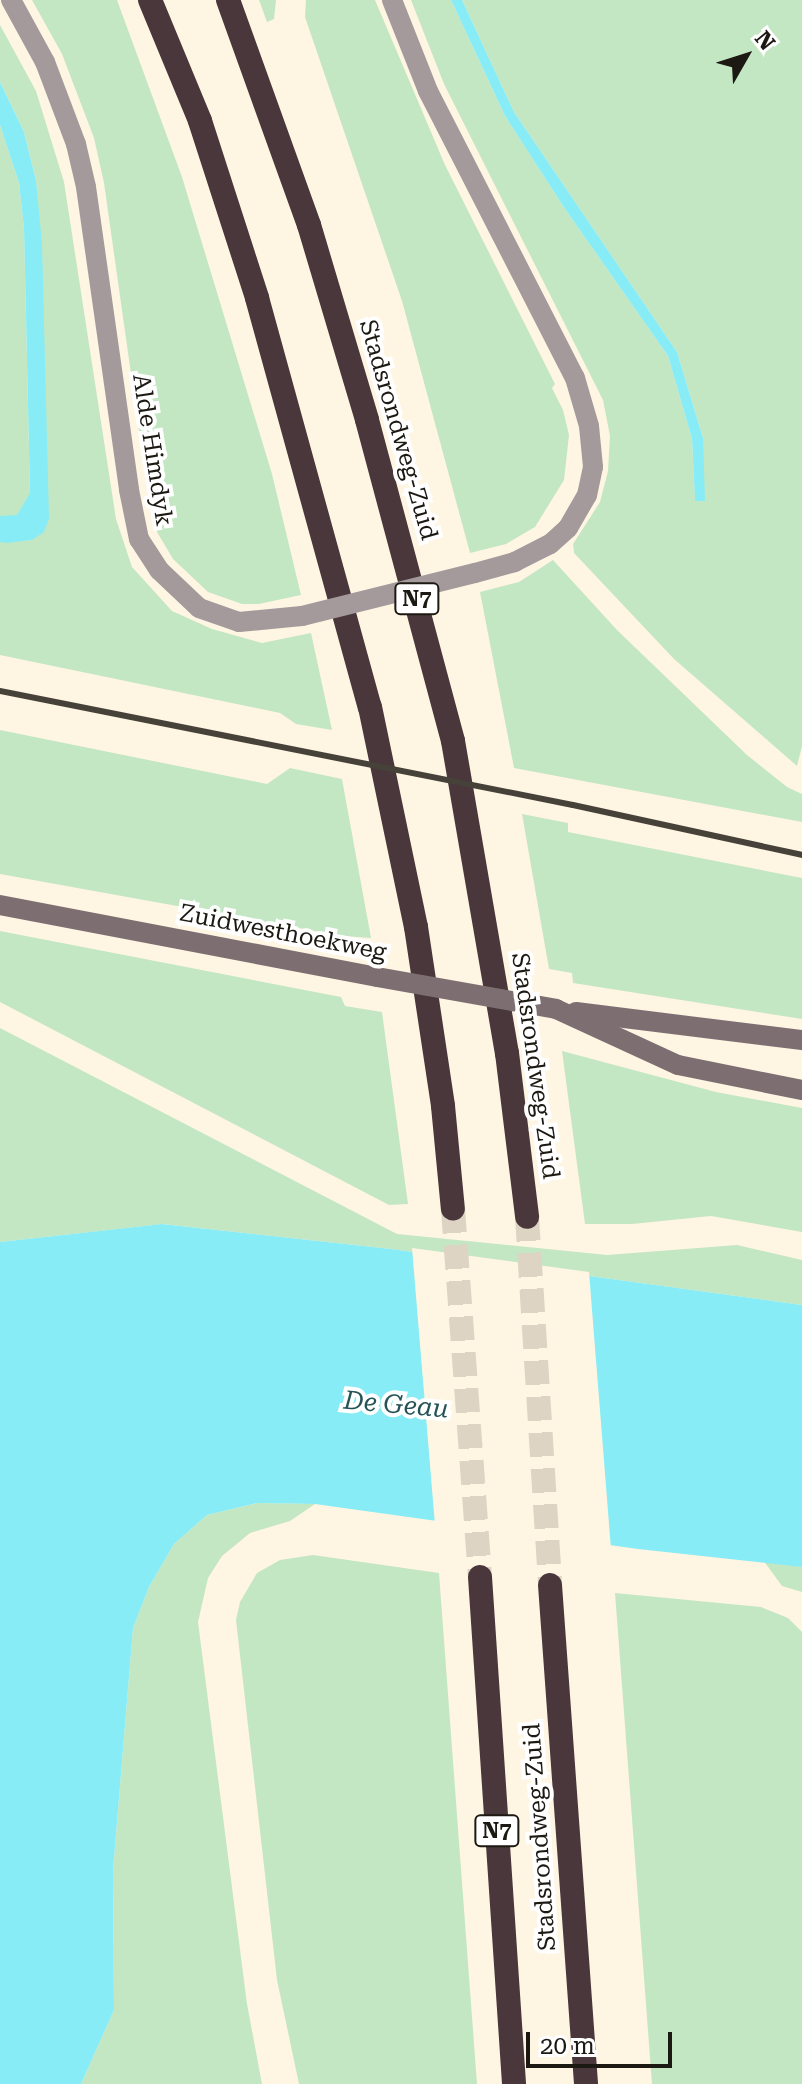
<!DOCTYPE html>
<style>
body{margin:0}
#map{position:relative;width:802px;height:2084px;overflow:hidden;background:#fff5e3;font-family:"Roboto Serif",serif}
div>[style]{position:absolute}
.green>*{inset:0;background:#c4e7c3}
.water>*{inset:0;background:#87ecf5}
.pier>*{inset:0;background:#fff5e3}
.highway-tunnel>*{height:24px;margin-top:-12px;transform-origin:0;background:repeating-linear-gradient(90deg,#ddd4c4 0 24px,transparent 0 36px)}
.street>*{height:20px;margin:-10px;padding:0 10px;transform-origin:10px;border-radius:10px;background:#a49a9c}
.secondary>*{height:20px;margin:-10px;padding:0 10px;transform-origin:10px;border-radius:10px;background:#7d6f71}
.highway>*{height:24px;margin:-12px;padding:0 12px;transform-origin:12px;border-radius:12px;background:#49373b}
.rail>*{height:6px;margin:-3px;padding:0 3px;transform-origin:3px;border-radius:3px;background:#464139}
.street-bridge>*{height:20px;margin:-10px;padding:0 10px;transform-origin:10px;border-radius:10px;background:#a49a9c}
.secondary-bridge>*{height:20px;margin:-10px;padding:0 10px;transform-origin:10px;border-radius:10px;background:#7d6f71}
span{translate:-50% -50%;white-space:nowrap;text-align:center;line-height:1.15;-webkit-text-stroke:8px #fff;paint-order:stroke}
.shield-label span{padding:2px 6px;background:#fff;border:2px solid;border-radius:6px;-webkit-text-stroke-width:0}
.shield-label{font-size:22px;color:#1c1812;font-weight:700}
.street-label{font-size:24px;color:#1c1812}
.water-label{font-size:26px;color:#255356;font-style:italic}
.north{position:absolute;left:706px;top:16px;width:80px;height:80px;-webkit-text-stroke:6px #fff;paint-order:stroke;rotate:51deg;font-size:22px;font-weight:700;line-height:32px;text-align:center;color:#1c1812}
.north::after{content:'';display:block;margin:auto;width:28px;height:36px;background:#1c1812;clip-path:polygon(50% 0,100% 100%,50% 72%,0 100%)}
.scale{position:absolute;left:526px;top:2032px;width:146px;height:36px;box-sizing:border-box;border:4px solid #1c1812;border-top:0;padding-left:10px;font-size:24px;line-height:28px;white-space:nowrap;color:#1c1812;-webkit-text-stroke:6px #fff;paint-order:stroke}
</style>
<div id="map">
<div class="green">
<div style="clip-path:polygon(32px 0,117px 0,182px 177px,272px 474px,301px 595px,259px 604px,242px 604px,208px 592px,173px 559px,157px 532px,147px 487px,104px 183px,94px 138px,62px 54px)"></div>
<div style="clip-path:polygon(259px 0,276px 0,274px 19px,267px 22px)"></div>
<div style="clip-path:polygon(306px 0,375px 0,445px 165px,555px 384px,552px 388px,563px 410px,569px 435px,564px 480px,535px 527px,506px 544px,470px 553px,402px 301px,305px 17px)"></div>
<div style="clip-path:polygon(411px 0,451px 0,505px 116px,565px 209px,668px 356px,692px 439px,695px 500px,703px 438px,677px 352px,514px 112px,462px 0,802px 0,802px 746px,797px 766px,674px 659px,574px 553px,573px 544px,600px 502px,608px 471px,610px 436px,603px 400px,444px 84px)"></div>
<div style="clip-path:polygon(0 25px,36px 91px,64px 182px,116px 519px,132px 567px,172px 611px,212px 629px,262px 643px,311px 633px,332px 730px,296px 724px,280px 713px,0 655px,0 542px,32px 540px,42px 295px,36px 180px,24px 132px,0 82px)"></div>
<div style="clip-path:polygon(0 125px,19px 183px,24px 229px,30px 494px,17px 516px,9px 517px,0 516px)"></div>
<div style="clip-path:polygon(553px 560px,617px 630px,747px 755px,787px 787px,802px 794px,802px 822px,514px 768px,480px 592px,519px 582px)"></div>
<div style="clip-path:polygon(0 730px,267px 784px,290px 768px,342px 779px,371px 938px,343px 936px,0 874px)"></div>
<div style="clip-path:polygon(522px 814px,568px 823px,568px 832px,802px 878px,802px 1019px,573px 983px,572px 973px,549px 969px)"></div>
<div style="clip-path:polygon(0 931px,341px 997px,345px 1006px,382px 1012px,408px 1204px,389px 1205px,0 1002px)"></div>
<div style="clip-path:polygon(0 1028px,397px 1234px,607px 1255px,737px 1245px,802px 1260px,802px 1305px,391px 1249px,163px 1224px,0 1242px)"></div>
<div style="clip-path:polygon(562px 1051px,716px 1092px,802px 1108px,802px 1232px,711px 1216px,632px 1224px,585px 1224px)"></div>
<div style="clip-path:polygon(257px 1503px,315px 1504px,290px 1521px,250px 1533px,222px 1556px,208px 1578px,198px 1622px,247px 2004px,262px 2084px,81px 2084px,114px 2010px,113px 1871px,133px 1628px,149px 1587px,174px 1544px,207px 1515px)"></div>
<div style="clip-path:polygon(313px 1555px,439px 1573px,477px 2084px,299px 2084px,277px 1980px,236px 1620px,240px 1602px,257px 1573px,280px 1560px)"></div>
<div style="clip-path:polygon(763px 1560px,802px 1567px,802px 1592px,782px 1586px)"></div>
<div style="clip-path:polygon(615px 1593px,761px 1607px,788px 1618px,802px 1632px,802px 2084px,652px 2084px)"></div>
</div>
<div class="water">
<div style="clip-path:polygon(451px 0,462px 0,514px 112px,677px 352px,703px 438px,705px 501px,695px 501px,692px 439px,668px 356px,565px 209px,505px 116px)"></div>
<div style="clip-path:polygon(0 82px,24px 132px,36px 180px,42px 244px,49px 519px,44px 532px,32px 540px,6px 543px,0 542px,0 516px,17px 515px,30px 493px,24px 229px,19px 183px,0 125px)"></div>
<div style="clip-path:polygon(162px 1224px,391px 1249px,802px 1305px,802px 1567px,638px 1549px,315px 1504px,257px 1503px,207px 1515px,174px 1544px,149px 1587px,133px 1628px,113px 1871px,114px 2010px,81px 2084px,0 2084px,0 1242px)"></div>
</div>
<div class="pier">
<div style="clip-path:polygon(412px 1248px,589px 1272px,611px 1549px,435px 1525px)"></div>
</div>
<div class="highway-tunnel">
<div style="left:453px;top:1209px;width:369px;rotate:85.8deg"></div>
<div style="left:527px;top:1217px;width:369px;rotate:86.4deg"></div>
</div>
<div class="street">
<div style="left:11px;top:0;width:71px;rotate:61.3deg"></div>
<div style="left:45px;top:62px;width:88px;rotate:69.3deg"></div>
<div style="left:76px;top:144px;width:44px;rotate:76.9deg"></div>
<div style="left:86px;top:187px;width:306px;rotate:81.9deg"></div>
<div style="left:129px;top:490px;width:50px;rotate:78.5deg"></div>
<div style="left:139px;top:539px;width:37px;rotate:57deg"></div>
<div style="left:159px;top:570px;width:55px;rotate:43.5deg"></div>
<div style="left:199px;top:608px;width:42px;rotate:19.3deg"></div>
<div style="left:239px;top:622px;width:63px;rotate:-5.4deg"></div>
<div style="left:392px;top:0;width:98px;rotate:68.4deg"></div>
<div style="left:428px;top:91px;width:322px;rotate:62.9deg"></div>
<div style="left:575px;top:378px;width:50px;rotate:73.7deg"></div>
<div style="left:589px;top:426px;width:41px;rotate:84.4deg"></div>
<div style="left:593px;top:467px;width:29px;rotate:102deg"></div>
<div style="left:587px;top:495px;width:38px;rotate:120deg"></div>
<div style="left:568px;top:528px;width:24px;rotate:138deg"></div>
<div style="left:550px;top:544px;width:39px;rotate:153deg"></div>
<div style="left:515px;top:562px;width:41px;rotate:164.6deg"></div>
</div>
<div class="secondary">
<div style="left:0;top:905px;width:384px;rotate:10.8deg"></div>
<div style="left:556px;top:1009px;width:134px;rotate:24.7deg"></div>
<div style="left:678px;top:1065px;width:126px;rotate:11.4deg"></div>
<div style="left:576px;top:1012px;width:228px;rotate:7.1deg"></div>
</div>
<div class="highway">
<div style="left:150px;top:0;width:131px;rotate:67.5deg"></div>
<div style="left:200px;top:121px;width:186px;rotate:72.1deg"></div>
<div style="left:257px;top:298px;width:424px;rotate:74.6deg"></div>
<div style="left:370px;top:707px;width:225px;rotate:78.2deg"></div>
<div style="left:416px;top:927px;width:181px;rotate:81.4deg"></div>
<div style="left:443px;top:1106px;width:103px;rotate:84.5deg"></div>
<div style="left:228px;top:0;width:239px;rotate:70.2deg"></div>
<div style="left:309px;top:225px;width:203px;rotate:73.4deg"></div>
<div style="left:367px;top:420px;width:332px;rotate:75deg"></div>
<div style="left:453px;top:741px;width:317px;rotate:80.2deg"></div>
<div style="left:507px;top:1053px;width:165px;rotate:83deg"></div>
<div style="left:480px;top:1577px;width:508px;rotate:86.16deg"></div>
<div style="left:550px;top:1585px;width:500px;rotate:85.87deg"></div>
</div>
<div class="rail">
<div style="left:0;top:691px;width:584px;rotate:11.25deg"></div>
<div style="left:573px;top:805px;width:234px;rotate:12.3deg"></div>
</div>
<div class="street-bridge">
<div style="left:302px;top:616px;width:178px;rotate:-14deg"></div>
</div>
<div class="secondary-bridge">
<div style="left:377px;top:977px;width:182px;rotate:10.1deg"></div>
</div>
<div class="shield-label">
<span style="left:417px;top:599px">N7</span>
<span style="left:497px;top:1831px">N7</span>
</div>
<div class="street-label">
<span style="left:398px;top:430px;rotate:74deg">Stadsrondweg-Zuid</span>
<span style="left:152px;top:450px;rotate:81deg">Alde Himdyk</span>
<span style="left:283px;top:933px;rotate:11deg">Zuidwesthoekweg</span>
<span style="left:535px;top:1066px;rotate:82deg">Stadsrondweg-Zuid</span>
<span style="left:540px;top:1837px;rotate:-94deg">Stadsrondweg-Zuid</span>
</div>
<div class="water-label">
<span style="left:396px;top:1405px;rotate:5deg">De Geau</span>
</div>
<div class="north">N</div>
<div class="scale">20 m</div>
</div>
